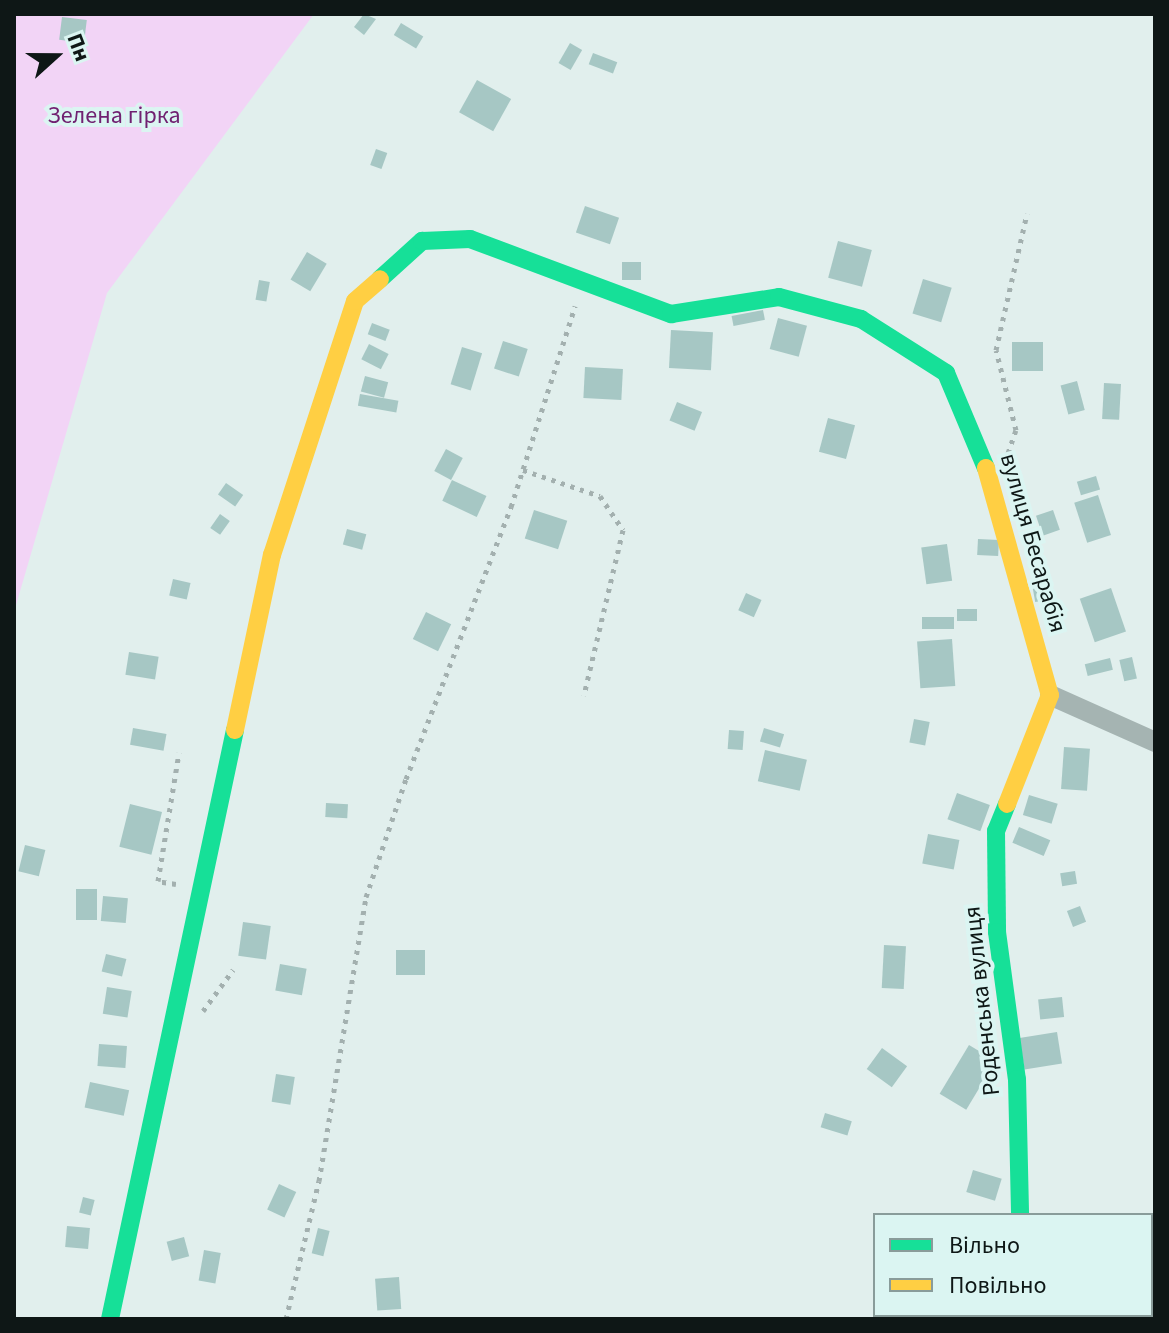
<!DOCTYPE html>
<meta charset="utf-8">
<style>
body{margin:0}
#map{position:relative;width:1169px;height:1333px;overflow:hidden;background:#e1efed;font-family:"Source Sans 3",sans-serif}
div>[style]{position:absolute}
.green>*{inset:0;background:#f2d4f6}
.building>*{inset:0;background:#a6c7c4;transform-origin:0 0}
.path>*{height:5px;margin-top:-2.5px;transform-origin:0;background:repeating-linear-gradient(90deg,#a3b0af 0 4px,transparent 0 10px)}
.street>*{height:20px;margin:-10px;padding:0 10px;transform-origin:10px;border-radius:10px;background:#a5b4b2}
.fast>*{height:18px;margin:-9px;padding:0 9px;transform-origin:9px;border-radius:9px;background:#16e098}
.slow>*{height:18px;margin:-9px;padding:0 9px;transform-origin:9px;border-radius:9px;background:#ffcf43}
span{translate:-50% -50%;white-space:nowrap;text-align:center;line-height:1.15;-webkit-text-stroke:8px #dbf5f2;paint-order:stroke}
.park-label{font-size:24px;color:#702171}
.street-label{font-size:24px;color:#0e1716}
.frame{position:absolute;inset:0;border:16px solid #0e1716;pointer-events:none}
.legend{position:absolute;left:873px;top:1213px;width:280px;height:104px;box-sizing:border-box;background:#dbf5f2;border:2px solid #899c9a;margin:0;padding:10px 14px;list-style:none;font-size:24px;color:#0e1716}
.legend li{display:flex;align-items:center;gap:16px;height:40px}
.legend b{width:40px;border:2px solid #899c9a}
.north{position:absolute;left:16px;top:16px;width:80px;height:80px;-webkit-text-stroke:6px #dbf5f2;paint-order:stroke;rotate:69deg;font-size:22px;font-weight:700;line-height:32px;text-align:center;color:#0e1716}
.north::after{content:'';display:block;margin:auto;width:28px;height:36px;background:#0e1716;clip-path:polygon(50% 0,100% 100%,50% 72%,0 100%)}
</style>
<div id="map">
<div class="green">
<div style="clip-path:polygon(14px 14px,314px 14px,107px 293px,14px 612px)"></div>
</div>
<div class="building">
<div style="clip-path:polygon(364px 14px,376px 19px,364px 35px,354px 27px)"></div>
<div style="left:62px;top:17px;width:25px;height:23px;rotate:7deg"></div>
<div style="left:401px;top:23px;width:26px;height:14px;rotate:31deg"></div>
<div style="left:570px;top:43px;width:14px;height:23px;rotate:30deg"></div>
<div style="left:593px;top:53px;width:26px;height:12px;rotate:21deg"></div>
<div style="left:477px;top:80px;width:39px;height:37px;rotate:29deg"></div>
<div style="left:376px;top:149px;width:12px;height:17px;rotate:20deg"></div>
<div style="left:585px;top:206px;width:36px;height:28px;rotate:19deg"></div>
<div style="left:838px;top:241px;width:35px;height:38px;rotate:15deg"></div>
<div style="left:307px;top:252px;width:23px;height:32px;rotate:31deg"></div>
<div style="left:622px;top:262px;width:19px;height:18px"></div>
<div style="left:923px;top:279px;width:30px;height:36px;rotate:17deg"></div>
<div style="left:259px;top:280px;width:11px;height:20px;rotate:10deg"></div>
<div style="left:763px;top:310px;width:10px;height:32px;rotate:79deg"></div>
<div style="left:778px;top:318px;width:30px;height:32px;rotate:15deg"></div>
<div style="left:372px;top:323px;width:19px;height:12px;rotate:21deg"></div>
<div style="left:671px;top:330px;width:42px;height:38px;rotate:3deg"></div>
<div style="left:503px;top:341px;width:26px;height:29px;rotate:18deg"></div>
<div style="left:1012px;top:342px;width:31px;height:29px"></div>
<div style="left:369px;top:344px;width:22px;height:17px;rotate:27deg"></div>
<div style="left:462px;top:347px;width:21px;height:39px;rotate:17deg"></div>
<div style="left:585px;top:367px;width:38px;height:31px;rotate:3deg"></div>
<div style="left:365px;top:376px;width:24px;height:16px;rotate:15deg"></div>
<div style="left:1077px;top:381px;width:30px;height:17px;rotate:75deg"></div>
<div style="left:1104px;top:383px;width:17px;height:36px;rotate:3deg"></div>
<div style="left:360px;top:394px;width:39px;height:12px;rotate:10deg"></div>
<div style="left:677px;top:402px;width:27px;height:20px;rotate:22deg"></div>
<div style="left:828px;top:418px;width:28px;height:35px;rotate:15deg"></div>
<div style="left:446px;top:449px;width:19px;height:25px;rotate:28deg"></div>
<div style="left:1096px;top:476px;width:14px;height:20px;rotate:73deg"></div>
<div style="left:452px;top:480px;width:38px;height:23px;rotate:25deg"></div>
<div style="left:226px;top:483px;width:21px;height:14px;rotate:35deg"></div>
<div style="left:1098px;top:495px;width:42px;height:25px;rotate:72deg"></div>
<div style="left:534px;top:510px;width:35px;height:30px;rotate:18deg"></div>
<div style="left:1053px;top:510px;width:21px;height:18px;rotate:71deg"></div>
<div style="left:220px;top:514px;width:12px;height:17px;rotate:35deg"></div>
<div style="left:347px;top:529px;width:20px;height:16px;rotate:15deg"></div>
<div style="left:978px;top:539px;width:21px;height:16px;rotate:3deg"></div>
<div style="left:947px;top:544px;width:37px;height:26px;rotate:82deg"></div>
<div style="left:1045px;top:577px;width:23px;height:14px;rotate:80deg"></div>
<div style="left:173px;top:579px;width:18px;height:17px;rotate:13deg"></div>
<div style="left:1111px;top:588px;width:46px;height:33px;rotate:71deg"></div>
<div style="left:746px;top:593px;width:17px;height:19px;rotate:24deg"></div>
<div style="left:977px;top:609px;width:12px;height:20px;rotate:90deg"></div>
<div style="left:426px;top:612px;width:28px;height:30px;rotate:26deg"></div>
<div style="left:954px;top:617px;width:12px;height:32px;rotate:90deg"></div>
<div style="left:952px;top:639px;width:47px;height:35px;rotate:86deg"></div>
<div style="left:129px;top:652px;width:30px;height:23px;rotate:9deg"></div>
<div style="left:1132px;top:657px;width:22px;height:13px;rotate:77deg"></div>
<div style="left:1110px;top:658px;width:12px;height:26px;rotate:76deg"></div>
<div style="left:914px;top:719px;width:16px;height:24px;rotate:11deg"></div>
<div style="left:133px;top:728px;width:34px;height:17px;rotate:10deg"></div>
<div style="left:764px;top:728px;width:21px;height:14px;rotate:17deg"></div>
<div style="left:729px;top:730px;width:15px;height:19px;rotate:4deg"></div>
<div style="left:1064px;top:747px;width:26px;height:42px;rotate:4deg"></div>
<div style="left:765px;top:750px;width:43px;height:32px;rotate:13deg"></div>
<div style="left:957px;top:793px;width:35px;height:28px;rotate:20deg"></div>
<div style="left:1029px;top:795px;width:30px;height:21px;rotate:17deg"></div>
<div style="left:326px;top:803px;width:22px;height:14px;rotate:3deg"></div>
<div style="left:130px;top:804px;width:33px;height:44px;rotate:14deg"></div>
<div style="left:1019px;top:827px;width:34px;height:17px;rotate:23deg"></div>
<div style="left:928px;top:834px;width:32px;height:30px;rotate:11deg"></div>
<div style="left:25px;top:845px;width:21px;height:27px;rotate:14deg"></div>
<div style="left:1075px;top:871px;width:13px;height:15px;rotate:81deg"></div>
<div style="left:76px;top:889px;width:21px;height:31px"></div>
<div style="left:103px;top:896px;width:25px;height:25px;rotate:5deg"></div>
<div style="left:1080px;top:906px;width:17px;height:14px;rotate:69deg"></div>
<div style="left:243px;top:922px;width:28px;height:34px;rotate:8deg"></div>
<div style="left:884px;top:945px;width:22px;height:43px;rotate:3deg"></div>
<div style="left:425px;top:950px;width:25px;height:29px;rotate:90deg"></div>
<div style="left:106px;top:954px;width:21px;height:18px;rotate:14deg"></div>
<div style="left:280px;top:964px;width:27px;height:27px;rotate:10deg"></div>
<div style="left:107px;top:987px;width:25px;height:27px;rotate:9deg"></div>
<div style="left:1062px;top:997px;width:20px;height:24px;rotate:84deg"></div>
<div style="left:1057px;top:1032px;width:32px;height:38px;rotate:81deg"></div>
<div style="left:99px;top:1044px;width:28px;height:22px;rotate:4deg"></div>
<div style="left:969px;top:1045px;width:31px;height:57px;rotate:31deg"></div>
<div style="left:882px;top:1048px;width:31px;height:26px;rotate:36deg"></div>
<div style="left:276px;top:1074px;width:19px;height:28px;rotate:9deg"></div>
<div style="left:90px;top:1082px;width:40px;height:26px;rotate:12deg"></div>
<div style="left:825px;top:1113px;width:28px;height:15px;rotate:17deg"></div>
<div style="left:973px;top:1170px;width:30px;height:23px;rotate:17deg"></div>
<div style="left:279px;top:1184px;width:19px;height:28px;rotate:25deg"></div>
<div style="left:83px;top:1197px;width:12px;height:16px;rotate:14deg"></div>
<div style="left:67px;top:1226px;width:23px;height:21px;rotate:5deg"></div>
<div style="left:318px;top:1228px;width:12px;height:26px;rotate:14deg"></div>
<div style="left:184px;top:1237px;width:20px;height:18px;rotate:75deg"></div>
<div style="left:204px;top:1250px;width:17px;height:31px;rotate:10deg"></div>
<div style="left:399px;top:1277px;width:32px;height:24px;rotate:86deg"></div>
</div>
<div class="path">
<div style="left:1008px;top:453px;width:24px;rotate:-71deg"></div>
<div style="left:1016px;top:430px;width:82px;rotate:-104deg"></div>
<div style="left:996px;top:350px;width:140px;rotate:-77.2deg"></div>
<div style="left:523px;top:470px;width:81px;rotate:18.7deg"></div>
<div style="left:600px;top:496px;width:41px;rotate:55.9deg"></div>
<div style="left:623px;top:530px;width:170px;rotate:103.3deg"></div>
<div style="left:176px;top:884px;width:18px;rotate:-171deg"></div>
<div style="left:158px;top:881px;width:130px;rotate:-80.7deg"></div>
<div style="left:203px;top:1011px;width:51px;rotate:-53.8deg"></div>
<div style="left:286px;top:1319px;width:142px;rotate:-76.6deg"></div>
<div style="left:319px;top:1181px;width:288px;rotate:-80.6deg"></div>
<div style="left:366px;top:897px;width:125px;rotate:-71.3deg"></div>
<div style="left:406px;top:779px;width:292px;rotate:-68.9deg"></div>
<div style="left:511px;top:507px;width:211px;rotate:-72.3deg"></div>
</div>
<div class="street">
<div style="left:1050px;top:695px;width:115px;rotate:24.1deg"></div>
<div style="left:1013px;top:1319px;width:4px;rotate:-76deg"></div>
</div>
<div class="fast">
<div style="left:380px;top:279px;width:57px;rotate:-42.1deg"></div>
<div style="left:422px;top:241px;width:48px;rotate:-2.4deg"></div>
<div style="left:470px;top:239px;width:215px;rotate:20.5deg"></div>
<div style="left:671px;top:314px;width:109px;rotate:-8.9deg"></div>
<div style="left:779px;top:297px;width:85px;rotate:15deg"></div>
<div style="left:861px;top:319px;width:101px;rotate:32.4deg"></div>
<div style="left:946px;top:373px;width:103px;rotate:67.2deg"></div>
<div style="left:1007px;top:804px;width:29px;rotate:112deg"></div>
<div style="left:996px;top:831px;width:101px;rotate:89.4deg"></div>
<div style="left:997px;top:932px;width:148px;rotate:82.3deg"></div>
<div style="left:1017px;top:1079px;width:136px;rotate:88.7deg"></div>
<div style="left:110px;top:1319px;width:602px;rotate:-78.02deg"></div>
</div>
<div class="slow">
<div style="left:986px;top:468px;width:236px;rotate:74.3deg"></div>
<div style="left:1050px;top:695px;width:117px;rotate:111.5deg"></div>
<div style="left:235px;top:730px;width:179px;rotate:-78.1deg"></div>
<div style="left:272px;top:555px;width:267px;rotate:-71.9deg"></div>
<div style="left:355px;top:301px;width:33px;rotate:-41deg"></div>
</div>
<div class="park-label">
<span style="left:114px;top:116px">Зелена гірка</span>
</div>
<div class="street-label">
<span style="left:1033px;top:543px;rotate:74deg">вулиця Бесарабія</span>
<span style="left:982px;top:1001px;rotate:-96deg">Роденська вулиця</span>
</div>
<div class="frame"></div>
<ul class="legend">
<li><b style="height:10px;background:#16e098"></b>Вільно</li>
<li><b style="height:10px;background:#ffcf43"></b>Повільно</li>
</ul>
<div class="north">Пн</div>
</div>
